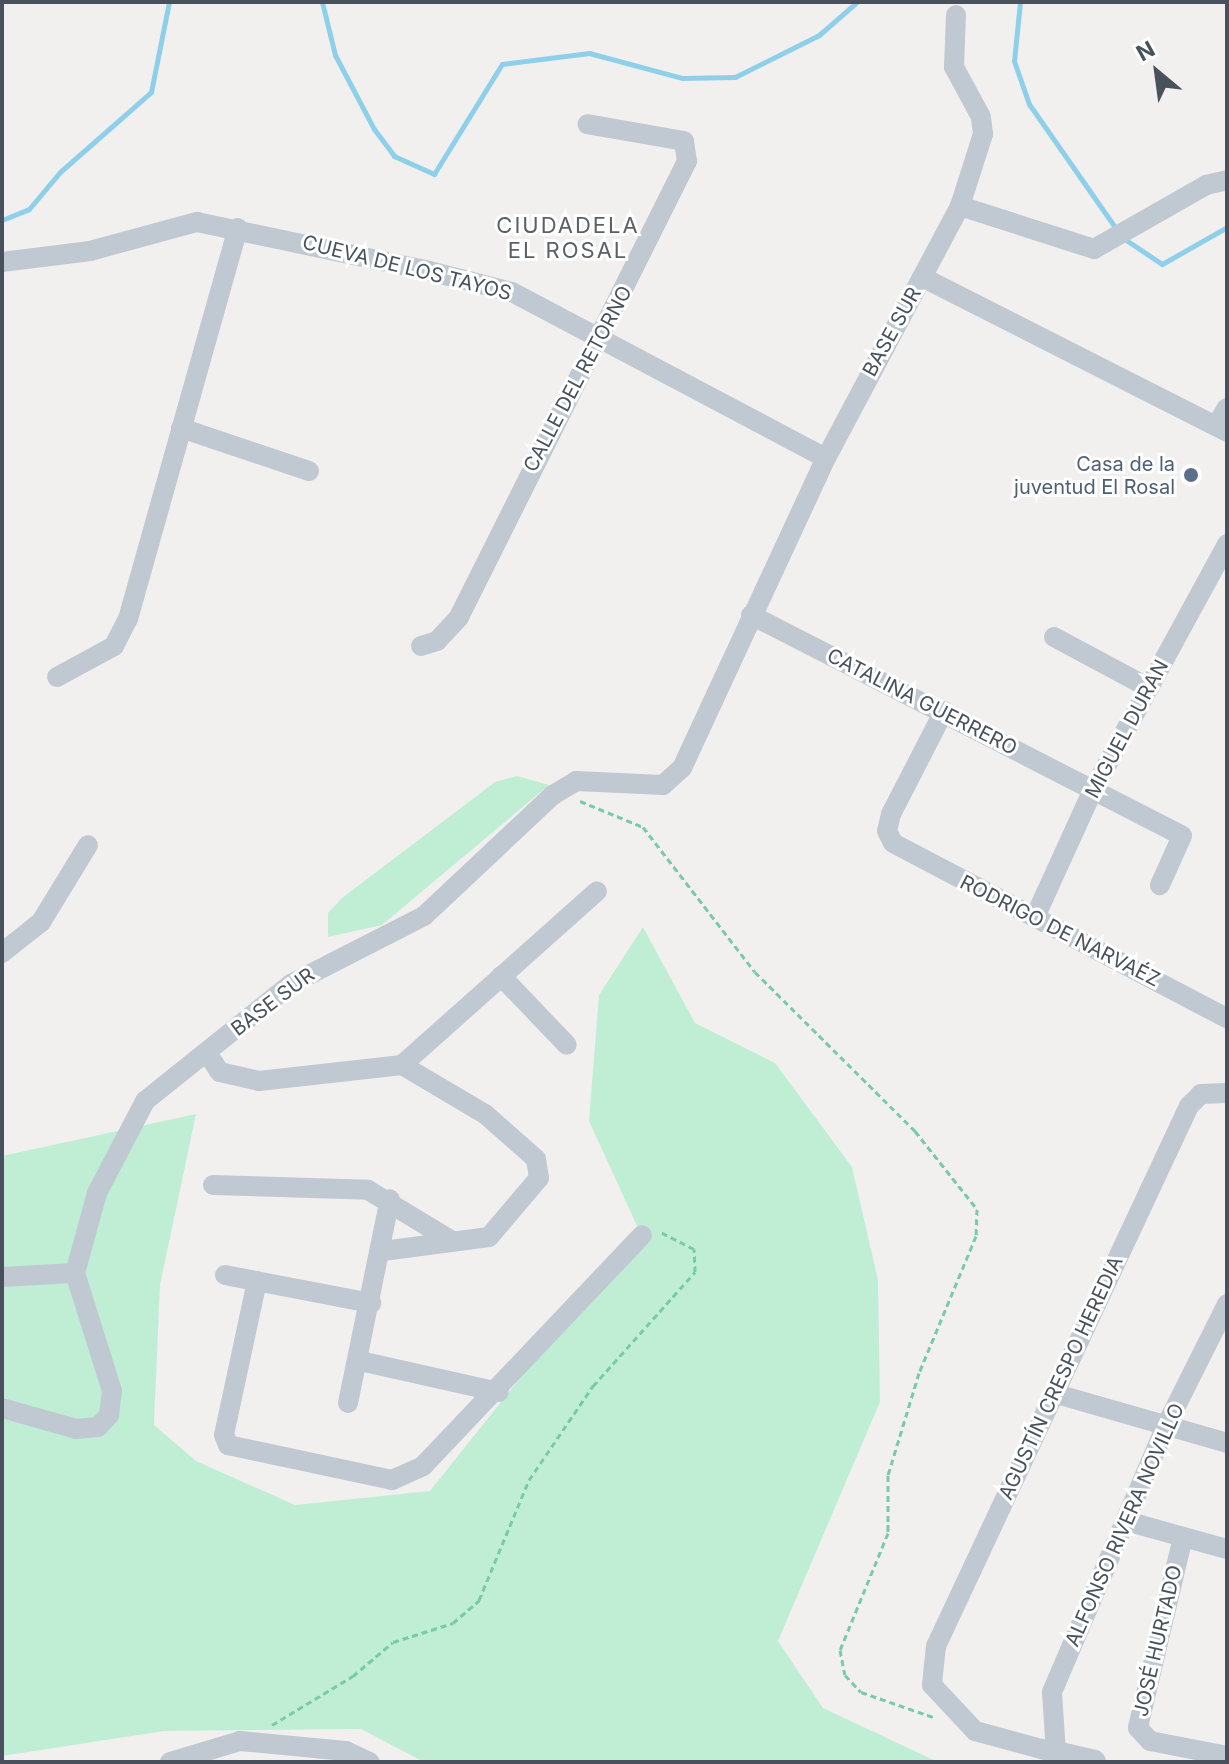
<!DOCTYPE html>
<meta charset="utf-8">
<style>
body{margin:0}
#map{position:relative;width:1229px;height:1764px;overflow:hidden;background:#f2f0ef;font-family:Inter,sans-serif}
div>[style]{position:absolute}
.green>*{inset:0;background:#bfeed5}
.stream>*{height:5px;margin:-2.5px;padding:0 2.5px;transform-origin:2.5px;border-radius:2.5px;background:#8ed0e9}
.path>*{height:3px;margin-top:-1.5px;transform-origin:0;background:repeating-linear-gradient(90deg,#78cba8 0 6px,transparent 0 10px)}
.minor>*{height:20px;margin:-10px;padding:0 10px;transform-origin:10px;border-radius:10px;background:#c0c9d1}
.tertiary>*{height:24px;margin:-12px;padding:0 12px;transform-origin:12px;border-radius:12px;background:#c0c9d1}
.dots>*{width:22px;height:22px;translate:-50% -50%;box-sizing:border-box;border:4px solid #fff;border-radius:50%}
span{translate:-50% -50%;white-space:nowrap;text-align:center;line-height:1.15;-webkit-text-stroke:6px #fff;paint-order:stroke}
.street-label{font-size:20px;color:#48515c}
.service-label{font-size:20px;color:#4e5e75}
.right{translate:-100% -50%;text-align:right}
.neighbourhood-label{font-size:22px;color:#5c5f64;letter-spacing:2px}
.frame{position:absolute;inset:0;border:4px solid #48515c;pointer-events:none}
.north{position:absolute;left:1117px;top:32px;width:80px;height:80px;-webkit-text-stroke:6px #fff;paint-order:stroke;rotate:331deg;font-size:22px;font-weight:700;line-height:32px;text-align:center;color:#48515c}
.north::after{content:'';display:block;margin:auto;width:28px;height:36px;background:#48515c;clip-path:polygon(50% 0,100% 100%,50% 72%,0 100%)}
</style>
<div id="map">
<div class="green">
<div style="clip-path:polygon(517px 776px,549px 785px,382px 925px,328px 937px,328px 913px,342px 898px,495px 782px)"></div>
<div style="clip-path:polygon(643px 927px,695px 1023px,775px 1063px,852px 1167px,878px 1280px,880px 1402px,778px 1641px,823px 1708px,938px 1762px,424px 1762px,361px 1729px,164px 1731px,2px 1756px,2px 1156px,196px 1114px,160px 1285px,154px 1425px,196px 1461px,295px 1505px,430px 1491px,527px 1369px,643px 1239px,589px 1121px,599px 995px)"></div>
</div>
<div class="stream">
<div style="left:322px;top:2px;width:55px;rotate:76.2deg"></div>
<div style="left:335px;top:55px;width:84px;rotate:62.2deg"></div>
<div style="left:374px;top:129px;width:34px;rotate:53deg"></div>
<div style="left:394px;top:156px;width:44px;rotate:24.2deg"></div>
<div style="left:434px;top:174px;width:129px;rotate:-58.3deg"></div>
<div style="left:502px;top:64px;width:88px;rotate:-7.2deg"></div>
<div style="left:589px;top:53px;width:96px;rotate:15deg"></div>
<div style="left:682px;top:78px;width:53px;rotate:-1.1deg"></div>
<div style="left:735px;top:77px;width:94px;rotate:-26.6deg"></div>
<div style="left:819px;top:35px;width:50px;rotate:-41deg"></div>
<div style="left:1020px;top:2px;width:59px;rotate:95.8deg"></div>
<div style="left:1014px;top:61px;width:46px;rotate:70.8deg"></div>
<div style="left:1029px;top:104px;width:154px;rotate:55.1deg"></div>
<div style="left:2px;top:220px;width:29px;rotate:-22deg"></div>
<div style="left:29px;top:209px;width:48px;rotate:-50deg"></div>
<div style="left:60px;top:172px;width:121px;rotate:-41.3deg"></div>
<div style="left:151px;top:92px;width:92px;rotate:-78.7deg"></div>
<div style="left:1123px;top:238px;width:47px;rotate:33.7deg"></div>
<div style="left:1162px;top:264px;width:75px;rotate:-29.6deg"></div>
</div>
<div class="path">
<div style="left:580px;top:801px;width:68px;rotate:22.4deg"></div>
<div style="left:643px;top:827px;width:183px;rotate:52.3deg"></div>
<div style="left:755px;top:972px;width:226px;rotate:44.8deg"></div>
<div style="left:915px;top:1131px;width:100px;rotate:51.5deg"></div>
<div style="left:977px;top:1209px;width:27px;rotate:92deg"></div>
<div style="left:976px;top:1236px;width:148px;rotate:112.6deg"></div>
<div style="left:919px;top:1373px;width:107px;rotate:106.9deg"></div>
<div style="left:888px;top:1475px;width:58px;rotate:90deg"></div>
<div style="left:888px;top:1533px;width:126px;rotate:112.3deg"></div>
<div style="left:840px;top:1650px;width:25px;rotate:79deg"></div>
<div style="left:845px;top:1675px;width:23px;rotate:47deg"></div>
<div style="left:861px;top:1692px;width:79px;rotate:19.1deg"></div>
<div style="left:272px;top:1725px;width:95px;rotate:-31.2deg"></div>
<div style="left:353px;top:1676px;width:52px;rotate:-40.4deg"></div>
<div style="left:393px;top:1642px;width:63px;rotate:-17.6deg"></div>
<div style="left:453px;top:1623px;width:35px;rotate:-41deg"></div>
<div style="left:479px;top:1600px;width:130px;rotate:-67.4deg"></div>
<div style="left:529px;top:1480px;width:114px;rotate:-55.8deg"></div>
<div style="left:593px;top:1386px;width:153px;rotate:-48.2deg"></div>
<div style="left:695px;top:1272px;width:23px;rotate:-92deg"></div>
<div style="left:694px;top:1249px;width:39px;rotate:-153deg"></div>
</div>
<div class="minor">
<div style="left:960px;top:206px;width:141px;rotate:17.8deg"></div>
<div style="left:1094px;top:249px;width:129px;rotate:-29.7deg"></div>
<div style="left:1206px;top:185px;width:22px;rotate:-13deg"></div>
<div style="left:2px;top:262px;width:89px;rotate:-7.1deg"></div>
<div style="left:90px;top:251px;width:111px;rotate:-15.2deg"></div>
<div style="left:197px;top:222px;width:237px;rotate:11.9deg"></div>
<div style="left:429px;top:271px;width:86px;rotate:14.2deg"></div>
<div style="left:512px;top:292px;width:355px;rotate:27.9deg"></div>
<div style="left:922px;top:277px;width:342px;rotate:26.9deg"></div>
<div style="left:1216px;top:426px;width:21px;rotate:-59deg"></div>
<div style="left:181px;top:428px;width:135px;rotate:18.6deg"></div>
<div style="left:751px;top:615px;width:484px;rotate:27.1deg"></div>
<div style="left:1182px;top:836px;width:54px;rotate:114.2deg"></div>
<div style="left:1054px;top:637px;width:108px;rotate:28.2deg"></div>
<div style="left:421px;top:646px;width:17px;rotate:-17deg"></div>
<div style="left:437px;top:641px;width:33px;rotate:-47deg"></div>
<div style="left:459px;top:617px;width:510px;rotate:-63.43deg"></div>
<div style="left:687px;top:161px;width:20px;rotate:-99deg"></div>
<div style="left:684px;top:141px;width:98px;rotate:-170.1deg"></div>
<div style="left:57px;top:677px;width:65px;rotate:-28.5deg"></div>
<div style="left:114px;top:646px;width:30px;rotate:-63deg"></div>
<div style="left:128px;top:619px;width:406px;rotate:-74.3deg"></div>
<div style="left:944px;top:711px;width:116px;rotate:117.2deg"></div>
<div style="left:891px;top:814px;width:17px;rotate:103deg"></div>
<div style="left:887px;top:831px;width:13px;rotate:63deg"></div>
<div style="left:893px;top:843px;width:377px;rotate:27.7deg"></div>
<div style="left:1035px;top:917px;width:140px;rotate:-65.5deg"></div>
<div style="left:1093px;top:790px;width:280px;rotate:-61.4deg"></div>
<div style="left:2px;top:953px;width:50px;rotate:-38.5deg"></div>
<div style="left:41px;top:922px;width:90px;rotate:-58.6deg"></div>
<div style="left:501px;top:976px;width:95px;rotate:46.3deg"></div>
<div style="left:207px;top:1053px;width:23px;rotate:56deg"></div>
<div style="left:220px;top:1072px;width:40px;rotate:13deg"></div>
<div style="left:259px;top:1081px;width:144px;rotate:-6.4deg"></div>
<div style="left:402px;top:1065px;width:96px;rotate:30.6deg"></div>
<div style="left:485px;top:1114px;width:68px;rotate:41.4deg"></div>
<div style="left:536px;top:1159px;width:19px;rotate:81deg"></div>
<div style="left:539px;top:1178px;width:77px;rotate:130.3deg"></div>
<div style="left:489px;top:1237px;width:107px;rotate:172.5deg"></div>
<div style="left:402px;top:1065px;width:261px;rotate:-41.7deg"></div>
<div style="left:1227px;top:1093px;width:26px;rotate:178deg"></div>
<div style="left:1201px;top:1094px;width:17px;rotate:135deg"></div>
<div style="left:1189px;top:1106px;width:596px;rotate:115.1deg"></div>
<div style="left:936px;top:1646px;width:39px;rotate:96deg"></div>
<div style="left:932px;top:1685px;width:63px;rotate:46.9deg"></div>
<div style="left:975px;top:1731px;width:84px;rotate:15.2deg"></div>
<div style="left:1056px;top:1753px;width:61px;rotate:-93.8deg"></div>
<div style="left:1052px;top:1692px;width:287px;rotate:-66.8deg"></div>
<div style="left:1165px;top:1428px;width:139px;rotate:-63.4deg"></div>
<div style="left:213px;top:1185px;width:155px;rotate:1.8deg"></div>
<div style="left:368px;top:1190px;width:98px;rotate:31.3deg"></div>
<div style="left:225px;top:1275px;width:149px;rotate:10.9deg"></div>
<div style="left:2px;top:1277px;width:73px;rotate:-3.1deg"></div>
<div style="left:257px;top:1281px;width:157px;rotate:102.1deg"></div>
<div style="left:224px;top:1435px;width:11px;rotate:68deg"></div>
<div style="left:228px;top:1445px;width:168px;rotate:12deg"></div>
<div style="left:392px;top:1480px;width:34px;rotate:-24deg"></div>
<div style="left:423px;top:1466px;width:318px;rotate:-46.5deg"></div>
<div style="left:360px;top:1361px;width:142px;rotate:12.6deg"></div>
<div style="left:1053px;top:1393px;width:181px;rotate:16deg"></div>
<div style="left:348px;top:1403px;width:208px;rotate:-78.4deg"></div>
<div style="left:2px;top:1408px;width:77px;rotate:15.8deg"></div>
<div style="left:76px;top:1429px;width:22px;rotate:-5deg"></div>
<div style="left:98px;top:1427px;width:16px;rotate:-47deg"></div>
<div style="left:109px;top:1415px;width:24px;rotate:-83deg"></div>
<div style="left:112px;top:1391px;width:124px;rotate:-107.4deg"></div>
<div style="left:75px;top:1273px;width:83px;rotate:-74.6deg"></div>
<div style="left:97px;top:1193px;width:104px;rotate:-62.4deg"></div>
<div style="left:145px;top:1101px;width:187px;rotate:-38.7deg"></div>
<div style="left:291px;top:984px;width:149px;rotate:-27.1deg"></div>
<div style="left:424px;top:916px;width:177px;rotate:-43.2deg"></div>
<div style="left:553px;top:795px;width:27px;rotate:-31deg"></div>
<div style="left:576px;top:781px;width:87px;rotate:2.6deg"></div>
<div style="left:663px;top:785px;width:25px;rotate:-42deg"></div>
<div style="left:682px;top:768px;width:342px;rotate:-65.1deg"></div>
<div style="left:826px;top:458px;width:285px;rotate:-62deg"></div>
<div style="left:960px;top:206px;width:76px;rotate:-72.3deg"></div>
<div style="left:983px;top:134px;width:17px;rotate:-97deg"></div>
<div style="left:981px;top:117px;width:57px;rotate:-118.4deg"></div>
<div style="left:954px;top:67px;width:52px;rotate:-87.8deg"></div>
<div style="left:1126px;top:1521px;width:105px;rotate:15.5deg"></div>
<div style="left:1183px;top:1537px;width:196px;rotate:103.3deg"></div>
<div style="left:1138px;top:1728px;width:18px;rotate:47deg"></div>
<div style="left:1150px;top:1741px;width:78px;rotate:11deg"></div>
<div style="left:170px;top:1762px;width:73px;rotate:-16.7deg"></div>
<div style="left:240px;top:1741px;width:106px;rotate:5.4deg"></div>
<div style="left:346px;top:1751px;width:26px;rotate:25deg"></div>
</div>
<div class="tertiary">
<div style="left:1056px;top:1753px;width:39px;rotate:13deg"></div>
</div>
<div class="dots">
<div style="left:1191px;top:475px;background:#5c6f8a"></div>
</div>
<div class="street-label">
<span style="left:407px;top:268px;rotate:14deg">CUEVA DE LOS TAYOS</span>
<span style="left:892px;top:332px;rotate:-61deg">BASE SUR</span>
<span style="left:578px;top:379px;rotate:-62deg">CALLE DEL RETORNO</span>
<span style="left:922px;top:702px;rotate:27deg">CATALINA GUERRERO</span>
<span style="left:1127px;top:729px;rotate:-62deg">MIGUEL DURAN</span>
<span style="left:1060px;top:931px;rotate:27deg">RODRIGO DE NARVAÉZ</span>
<span style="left:273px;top:1002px;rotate:-37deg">BASE SUR</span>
<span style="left:1061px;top:1378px;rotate:-65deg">AGUSTÍN CRESPO HEREDIA</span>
<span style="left:1125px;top:1525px;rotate:-66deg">ALFONSO RIVERA NOVILLO</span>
<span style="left:1158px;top:1641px;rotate:-77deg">JOSÉ HURTADO</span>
</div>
<div class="service-label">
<span class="right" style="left:1175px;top:476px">Casa de la<br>juventud El Rosal</span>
</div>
<div class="neighbourhood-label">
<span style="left:568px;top:238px">CIUDADELA<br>EL ROSAL</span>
</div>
<div class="frame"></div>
<div class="north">N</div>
</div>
